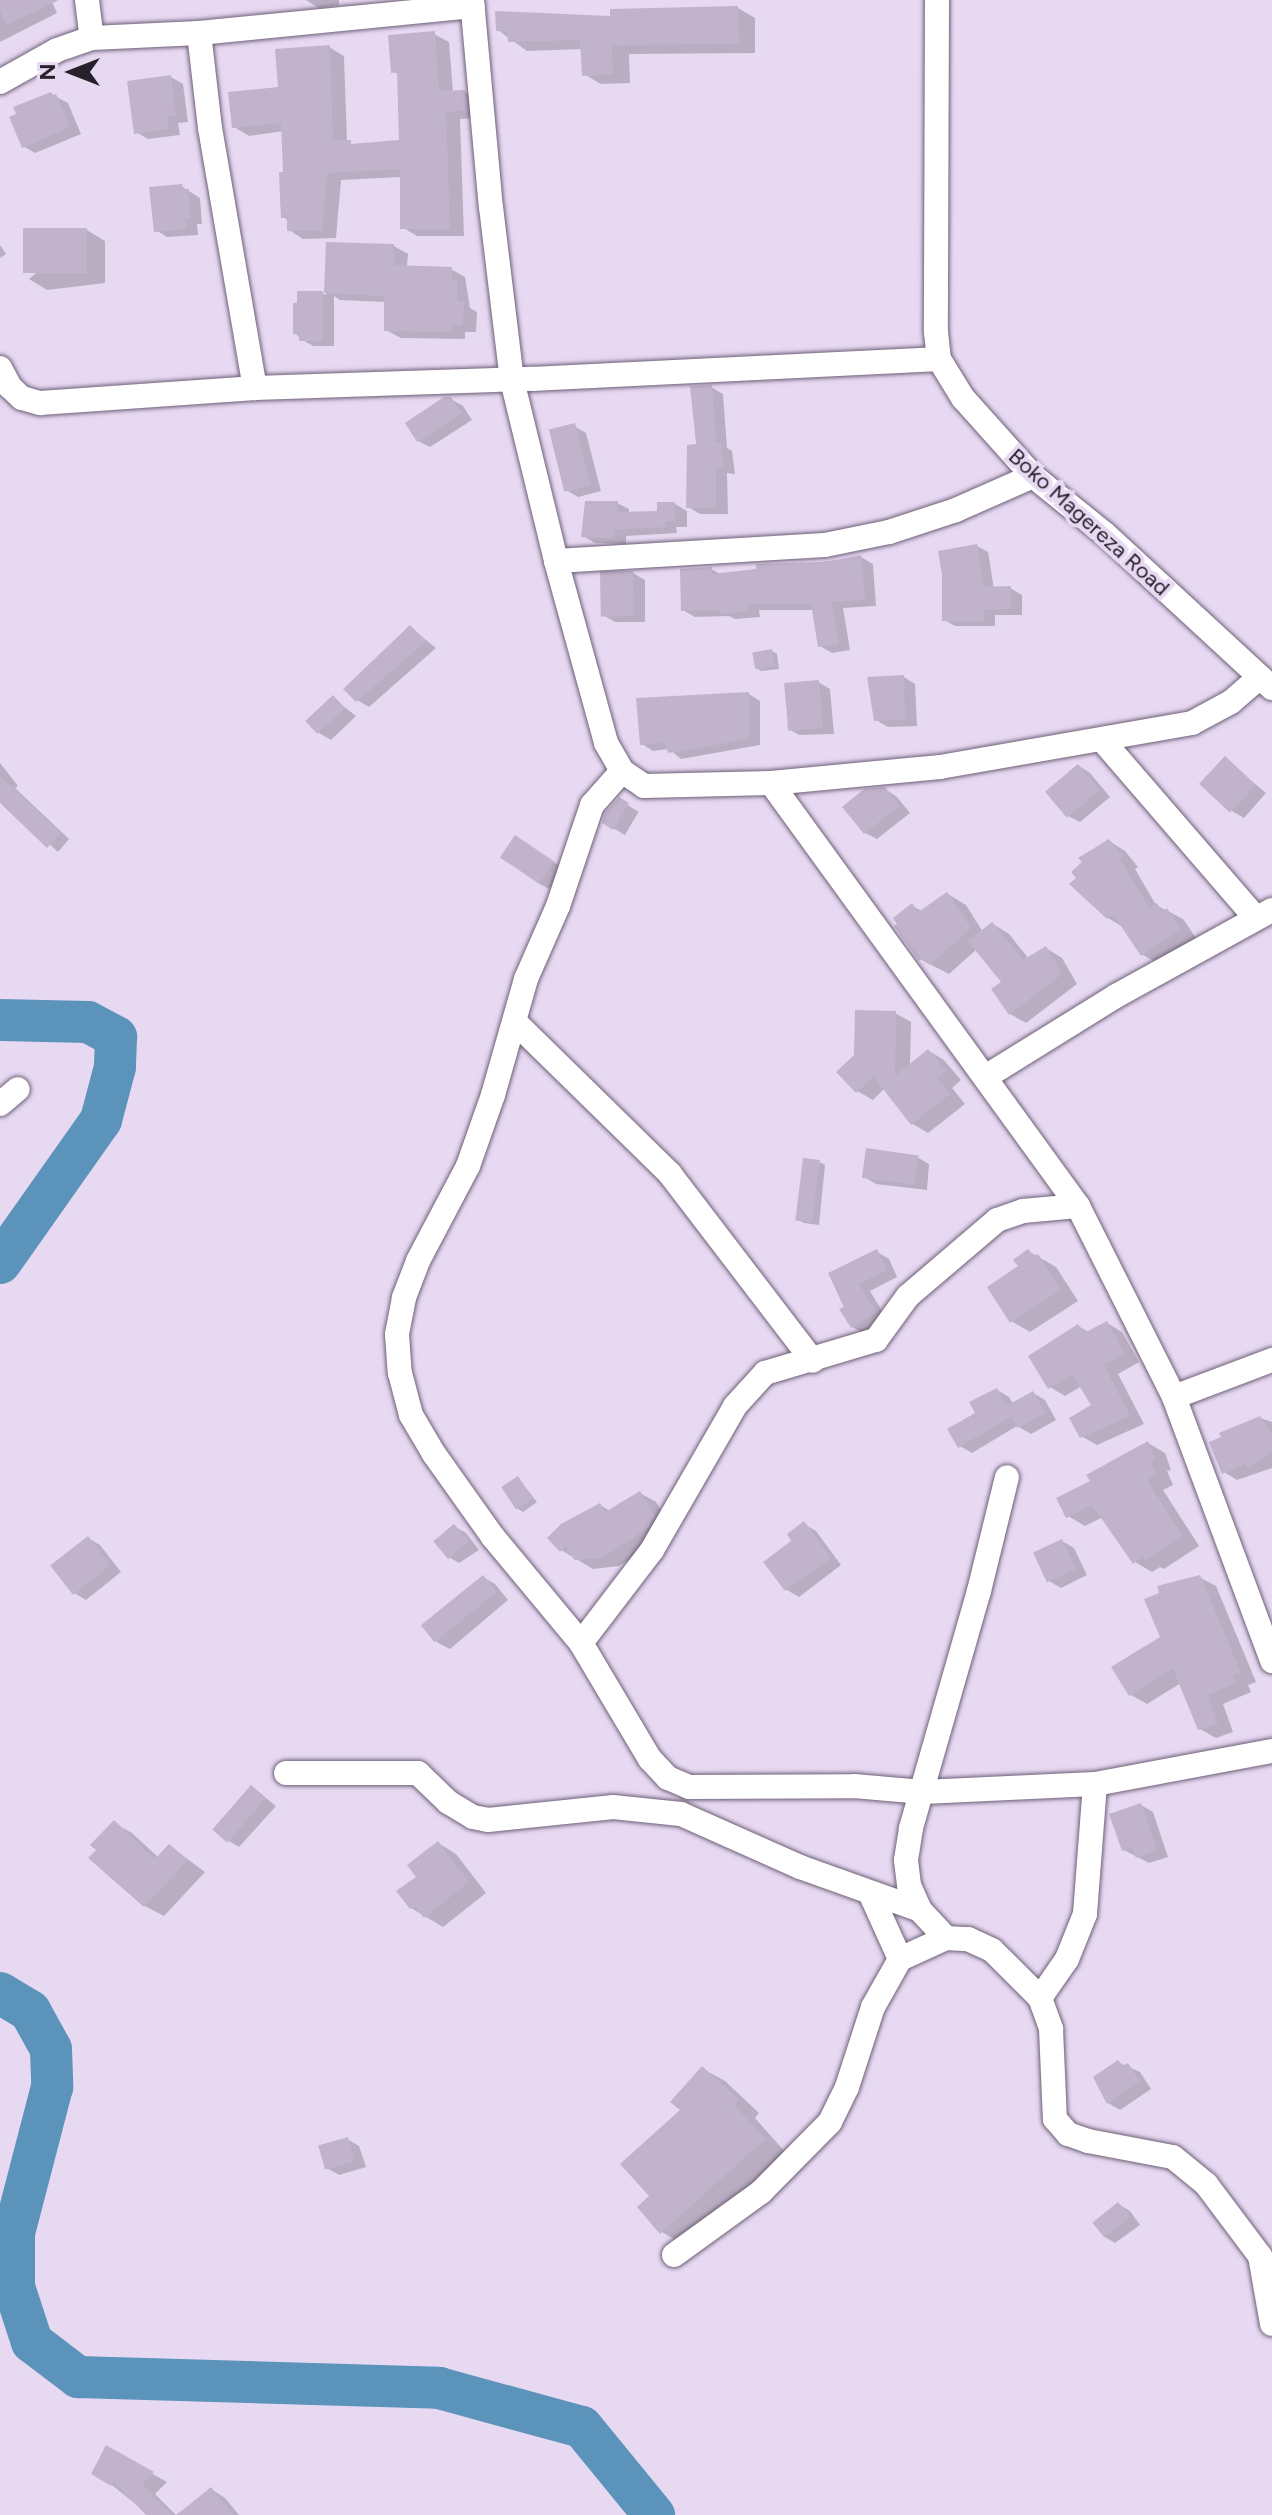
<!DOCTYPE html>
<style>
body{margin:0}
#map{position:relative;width:1272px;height:2515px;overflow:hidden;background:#e8d9f3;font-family:Figtree,sans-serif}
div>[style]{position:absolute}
.shadow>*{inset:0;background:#0003;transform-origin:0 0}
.river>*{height:42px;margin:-21px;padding:0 21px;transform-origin:21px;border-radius:21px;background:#5b93bb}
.building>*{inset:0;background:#c2b3cc;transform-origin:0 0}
.roads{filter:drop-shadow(0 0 2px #6d6076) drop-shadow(0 0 2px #6d6076)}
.street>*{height:24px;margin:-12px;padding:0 12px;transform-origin:12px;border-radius:12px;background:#fff}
span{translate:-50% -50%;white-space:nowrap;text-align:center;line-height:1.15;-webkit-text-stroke:8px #e8d9f3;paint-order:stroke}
.street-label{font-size:22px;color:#27212b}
.north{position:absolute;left:32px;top:32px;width:80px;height:80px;-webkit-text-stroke:6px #e8d9f3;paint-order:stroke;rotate:270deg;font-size:22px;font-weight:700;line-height:32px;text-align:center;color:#27212b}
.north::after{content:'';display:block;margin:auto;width:28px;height:36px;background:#27212b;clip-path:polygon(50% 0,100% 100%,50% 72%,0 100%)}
</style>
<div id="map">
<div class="shadow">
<div style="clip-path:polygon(0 0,51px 0,57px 13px,0 42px)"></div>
<div style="clip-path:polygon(339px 0,339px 5px,319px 8px,306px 0)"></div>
<div style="clip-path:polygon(738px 8px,755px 18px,755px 53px,629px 54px,630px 83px,601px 84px,584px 74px,583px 49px,527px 51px,498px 30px)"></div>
<div style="clip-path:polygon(434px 34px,449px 42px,453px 92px,465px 92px,479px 100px,479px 118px,460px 119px,464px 236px,417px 236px,402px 227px,402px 177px,341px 180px,336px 238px,303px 239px,289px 230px,289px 221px,283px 217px,284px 131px,249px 136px,234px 127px,329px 47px,344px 56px,347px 142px,357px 146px,401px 142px,399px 75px,393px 71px)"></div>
<div style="clip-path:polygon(171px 77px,183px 84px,188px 122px,178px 123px,180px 135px,148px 139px,136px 132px)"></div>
<div style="clip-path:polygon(51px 94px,68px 103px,81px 134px,35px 153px,23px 146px)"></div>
<div style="clip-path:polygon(181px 186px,200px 198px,202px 224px,197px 224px,198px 235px,167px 237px,156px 230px)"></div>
<div style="clip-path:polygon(87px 230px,105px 241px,105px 283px,47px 290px,29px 279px)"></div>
<div style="clip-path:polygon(328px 244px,394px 246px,408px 254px,407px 267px,451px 269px,465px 277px,470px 308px,477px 312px,476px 332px,465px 332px,465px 339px,401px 338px,386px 330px,386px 302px,340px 300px,334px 296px,334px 346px,313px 346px,301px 339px,295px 333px,322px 293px,326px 295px)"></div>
<div style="clip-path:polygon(0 245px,6px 254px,0 258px)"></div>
<div style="clip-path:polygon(711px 387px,723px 394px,727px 448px,732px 451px,735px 474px,727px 473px,728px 514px,700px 514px,688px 507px)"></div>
<div style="clip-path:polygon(451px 399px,463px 406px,472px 420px,430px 447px,418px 441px)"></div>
<div style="clip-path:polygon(574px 426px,586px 433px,601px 491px,578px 497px,566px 490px)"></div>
<div style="clip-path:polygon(617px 503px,629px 509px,629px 514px,659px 513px,675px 504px,687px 511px,687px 527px,676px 527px,677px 533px,626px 536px,626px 544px,595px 543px,583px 536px)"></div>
<div style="clip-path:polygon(977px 546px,988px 552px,994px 589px,1010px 588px,1022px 595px,1022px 615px,995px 615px,995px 626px,955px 626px,944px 620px)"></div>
<div style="clip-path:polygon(861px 557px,873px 564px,876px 606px,843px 608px,850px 650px,832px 653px,820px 646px,814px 610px,759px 610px,760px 617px,735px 619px,729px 616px,695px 617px,683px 610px,711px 569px,722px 575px)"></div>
<div style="clip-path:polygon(633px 573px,645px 580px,645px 622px,615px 622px,603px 615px)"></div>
<div style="clip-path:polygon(410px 627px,436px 648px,369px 707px,357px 700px)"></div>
<div style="clip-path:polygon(772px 651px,777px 654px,779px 669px,761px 671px,756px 668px)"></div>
<div style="clip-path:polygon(904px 677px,915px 684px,917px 726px,888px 727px,876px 720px)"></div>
<div style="clip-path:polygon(818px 682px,830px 689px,834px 734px,799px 735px,787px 728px)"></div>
<div style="clip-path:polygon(749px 694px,760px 701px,760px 745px,681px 759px,669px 749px,653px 751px,642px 744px)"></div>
<div style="clip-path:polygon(333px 698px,356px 716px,331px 740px,319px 733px)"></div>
<div style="clip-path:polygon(1225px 759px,1266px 793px,1244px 818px,1232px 811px)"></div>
<div style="clip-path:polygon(0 763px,18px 786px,15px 788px,69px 839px,58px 852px,0 797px)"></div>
<div style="clip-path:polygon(1079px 766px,1090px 773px,1110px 797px,1080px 822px,1068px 816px)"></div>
<div style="clip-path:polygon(885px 789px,897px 797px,910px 813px,877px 839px,865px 833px)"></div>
<div style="left:619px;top:800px;width:23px;height:27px;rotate:31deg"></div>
<div style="clip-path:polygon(1109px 841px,1125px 851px,1138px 867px,1135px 869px,1156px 905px,1183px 919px,1196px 938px,1159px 964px,1143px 955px,1123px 927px,1108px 918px)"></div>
<div style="clip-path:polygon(527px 844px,564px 869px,549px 889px,538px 883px)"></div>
<div style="clip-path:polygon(948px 894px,966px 905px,983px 932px,993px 924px,1009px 934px,1029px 959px,1046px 948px,1062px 958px,1077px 984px,1026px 1023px,1010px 1014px,1004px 983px,977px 949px,949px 974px,920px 959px,912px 906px,922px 911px)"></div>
<div style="clip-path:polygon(895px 1013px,911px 1022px,910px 1066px,929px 1051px,944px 1060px,961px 1080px,952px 1088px,965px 1104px,928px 1133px,913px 1124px,885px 1088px,873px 1100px,857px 1091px)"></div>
<div style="clip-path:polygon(917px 1157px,929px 1164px,927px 1190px,876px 1184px,864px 1177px)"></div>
<div style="clip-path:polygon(820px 1162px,825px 1165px,819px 1225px,804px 1223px,798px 1220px)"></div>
<div style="clip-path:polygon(1028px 1251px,1056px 1267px,1078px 1301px,1030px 1332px,1011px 1321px)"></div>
<div style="clip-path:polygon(877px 1252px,889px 1259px,897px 1277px,870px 1291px,887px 1319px,864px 1333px,852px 1327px,830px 1274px)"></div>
<div style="clip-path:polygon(1107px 1323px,1122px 1332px,1139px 1362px,1118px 1374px,1144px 1424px,1097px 1445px,1081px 1436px,1094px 1406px,1082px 1386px,1065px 1396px,1050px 1387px,1078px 1326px,1089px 1332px)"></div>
<div style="clip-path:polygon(997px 1390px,1009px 1397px,1013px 1404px,1033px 1393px,1045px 1400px,1056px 1420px,1031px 1434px,1017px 1426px,972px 1453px,960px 1446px,977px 1414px)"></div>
<div style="clip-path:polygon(1260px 1418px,1272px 1422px,1272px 1468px,1237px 1480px,1224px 1472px)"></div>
<div style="clip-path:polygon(1148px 1443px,1165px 1453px,1171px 1470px,1167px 1471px,1173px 1485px,1163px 1490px,1199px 1546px,1164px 1569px,1160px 1567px,1152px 1572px,1135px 1562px,1103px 1517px,1085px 1526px,1068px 1516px)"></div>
<div style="clip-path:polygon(518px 1478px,537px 1502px,523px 1512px,518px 1509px)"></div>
<div style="clip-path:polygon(640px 1493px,656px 1502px,670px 1526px,663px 1538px,619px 1566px,593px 1569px,561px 1550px,600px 1505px,610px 1511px)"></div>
<div style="clip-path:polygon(804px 1524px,816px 1531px,841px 1565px,799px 1597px,787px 1590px,766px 1562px,794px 1541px)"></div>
<div style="clip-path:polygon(454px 1526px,466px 1533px,479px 1550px,459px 1563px,447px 1556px)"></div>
<div style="clip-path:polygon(88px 1538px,100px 1545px,121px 1572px,86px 1600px,74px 1593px)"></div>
<div style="clip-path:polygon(1062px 1541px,1074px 1548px,1087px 1575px,1061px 1588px,1049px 1581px)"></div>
<div style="clip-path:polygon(483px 1577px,495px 1584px,508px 1600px,450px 1649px,438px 1643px,424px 1627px)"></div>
<div style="clip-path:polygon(1199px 1577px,1216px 1586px,1256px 1682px,1248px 1685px,1251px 1692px,1223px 1704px,1233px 1732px,1216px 1738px,1200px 1729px,1181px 1683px,1147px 1704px,1131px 1695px)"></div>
<div style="clip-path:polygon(252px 1787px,276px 1806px,239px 1847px,227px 1840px)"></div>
<div style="clip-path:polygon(1141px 1805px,1153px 1812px,1168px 1857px,1149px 1863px,1124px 1850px)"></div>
<div style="clip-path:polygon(114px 1823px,132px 1833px,159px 1858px,170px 1846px,205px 1872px,164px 1916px,145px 1906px,91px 1858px)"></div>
<div style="clip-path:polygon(438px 1843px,456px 1854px,486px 1893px,443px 1927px,411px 1908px,418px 1877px)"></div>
<div style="clip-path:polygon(1118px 2062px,1140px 2072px,1151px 2089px,1120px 2110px,1108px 2103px)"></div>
<div style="clip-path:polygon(703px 2069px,725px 2081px,759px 2113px,755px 2118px,786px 2153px,684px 2245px,662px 2232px,652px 2196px,682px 2111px)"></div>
<div style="clip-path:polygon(347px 2139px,359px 2146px,366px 2167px,339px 2175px,327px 2168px)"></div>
<div style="clip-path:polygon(1118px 2204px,1130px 2211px,1140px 2225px,1115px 2243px,1103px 2236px)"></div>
<div style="clip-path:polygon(106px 2448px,167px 2482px,155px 2494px,176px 2515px,149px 2515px,112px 2485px)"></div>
<div style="clip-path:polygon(211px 2489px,225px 2498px,239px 2515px,176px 2515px)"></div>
</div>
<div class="river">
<div style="left:0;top:1020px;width:88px;rotate:1.3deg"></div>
<div style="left:88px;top:1022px;width:32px;rotate:28deg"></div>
<div style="left:116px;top:1037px;width:30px;rotate:92deg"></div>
<div style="left:115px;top:1067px;width:55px;rotate:104.8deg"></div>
<div style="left:101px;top:1120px;width:175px;rotate:125.2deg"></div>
<div style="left:0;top:1993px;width:35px;rotate:31deg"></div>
<div style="left:30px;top:2011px;width:43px;rotate:61.1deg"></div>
<div style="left:51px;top:2049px;width:38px;rotate:88deg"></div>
<div style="left:52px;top:2087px;width:151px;rotate:104.6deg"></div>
<div style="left:14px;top:2233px;width:54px;rotate:90deg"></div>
<div style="left:14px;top:2287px;width:58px;rotate:71.9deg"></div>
<div style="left:32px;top:2342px;width:58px;rotate:37.3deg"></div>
<div style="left:78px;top:2377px;width:361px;rotate:1.7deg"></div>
<div style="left:439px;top:2388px;width:148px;rotate:15.3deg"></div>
<div style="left:582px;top:2427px;width:114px;rotate:50.7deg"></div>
</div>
<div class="building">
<div style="clip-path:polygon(0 0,59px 0,7px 25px,0 11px)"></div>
<div style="clip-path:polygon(738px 6px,739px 44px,612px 45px,613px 74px,582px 76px,580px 40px,508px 42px,507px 31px,496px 31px,495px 11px,610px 16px,610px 9px)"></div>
<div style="clip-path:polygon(435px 31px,439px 91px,465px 90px,465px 111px,446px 112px,450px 229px,400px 229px,400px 169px,327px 173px,322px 231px,287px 231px,287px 218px,281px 218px,280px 198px,279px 172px,283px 172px,281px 123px,232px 128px,228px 92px,278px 87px,275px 49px,330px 45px,333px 140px,351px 140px,351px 144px,399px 140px,397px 72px,391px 73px,388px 35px)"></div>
<div style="clip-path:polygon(171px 75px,176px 116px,167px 117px,169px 129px,134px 134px,127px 81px)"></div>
<div style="clip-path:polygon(51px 92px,53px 95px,56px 94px,70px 127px,22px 148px,9px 117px,16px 114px,13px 107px)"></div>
<div style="clip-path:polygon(182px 184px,183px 189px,189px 189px,190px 218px,185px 219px,187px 229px,154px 232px,149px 187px)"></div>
<div style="left:87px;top:228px;width:45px;height:64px;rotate:90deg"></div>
<div style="clip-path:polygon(326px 242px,394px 244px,394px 265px,452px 267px,452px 280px,457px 280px,457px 301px,464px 302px,463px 325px,451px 325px,451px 332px,384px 331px,384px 296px,324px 293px)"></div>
<div style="clip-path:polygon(297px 291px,323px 291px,323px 341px,299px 341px,299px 334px,293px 334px,293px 303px,297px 303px)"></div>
<div style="clip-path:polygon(712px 385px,716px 442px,721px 442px,724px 469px,716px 467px,716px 508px,686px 508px,687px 445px,696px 444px,690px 386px)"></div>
<div style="clip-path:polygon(444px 397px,451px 397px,462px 413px,417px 442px,405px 423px)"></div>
<div style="left:575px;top:423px;width:64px;height:27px;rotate:76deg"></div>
<div style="clip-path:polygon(585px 501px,618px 501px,618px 512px,657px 511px,657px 502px,675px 502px,675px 521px,665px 521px,665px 527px,614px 530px,614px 539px,581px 537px)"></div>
<div style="clip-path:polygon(977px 544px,984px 587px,1011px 586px,1011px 609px,984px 609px,984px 621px,942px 621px,942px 575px,938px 551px)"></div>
<div style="clip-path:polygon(861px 555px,865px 600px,832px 602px,839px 644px,818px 647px,811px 604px,748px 604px,748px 611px,721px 614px,721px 610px,681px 611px,680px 569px,712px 567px,712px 574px,756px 569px,756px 564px,826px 562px)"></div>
<div style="left:633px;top:571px;width:45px;height:33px;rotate:89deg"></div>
<div style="clip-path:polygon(410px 625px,426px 641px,356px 702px,343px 689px)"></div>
<div style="left:772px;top:649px;width:17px;height:20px;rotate:80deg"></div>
<div style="clip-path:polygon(904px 675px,905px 720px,874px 721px,867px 677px)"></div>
<div style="left:819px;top:680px;width:48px;height:35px;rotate:85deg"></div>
<div style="clip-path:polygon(749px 692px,749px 739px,668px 753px,664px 740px,662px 743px,640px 745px,636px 698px)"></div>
<div style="left:333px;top:695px;width:18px;height:38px;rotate:47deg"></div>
<div style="left:1225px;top:756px;width:42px;height:38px;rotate:43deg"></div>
<div style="left:1078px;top:764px;width:34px;height:43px;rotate:50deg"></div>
<div style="clip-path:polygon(0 776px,61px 833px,47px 848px,0 803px)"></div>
<div style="clip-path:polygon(885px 787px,899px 806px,864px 834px,842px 807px,864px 789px)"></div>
<div style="clip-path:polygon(619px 797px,629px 803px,613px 830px,602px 823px,605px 813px)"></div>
<div style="left:515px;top:835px;width:47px;height:27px;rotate:34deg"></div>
<div style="clip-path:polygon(1109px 839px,1123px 857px,1120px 859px,1149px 908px,1157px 903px,1162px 912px,1167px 908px,1181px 929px,1141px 956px,1113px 914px,1107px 919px,1069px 884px,1076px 878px,1071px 872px,1082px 862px,1078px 858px)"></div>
<div style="clip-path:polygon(947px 892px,971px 928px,929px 965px,923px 958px,919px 961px,894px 926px,897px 924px,893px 918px,912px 903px,918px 912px)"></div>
<div style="clip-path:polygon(992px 922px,1023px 960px,1046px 946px,1062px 974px,1009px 1015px,991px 989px,1001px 982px,968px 941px)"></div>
<div style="clip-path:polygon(855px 1010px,896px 1011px,895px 1076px,928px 1049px,946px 1071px,937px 1078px,950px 1094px,911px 1125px,873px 1076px,856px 1093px,836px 1072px,854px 1055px)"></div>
<div style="left:866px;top:1148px;width:53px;height:30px;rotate:8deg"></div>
<div style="left:803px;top:1158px;width:17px;height:63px;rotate:7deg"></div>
<div style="clip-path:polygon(877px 1249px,887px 1270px,859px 1284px,876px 1312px,851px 1328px,839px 1309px,844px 1307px,828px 1273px)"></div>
<div style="clip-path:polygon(1028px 1249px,1034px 1256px,1038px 1254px,1061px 1290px,1010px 1323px,987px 1287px,1018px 1266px,1013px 1260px)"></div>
<div style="clip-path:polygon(1107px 1321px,1124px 1353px,1104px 1365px,1130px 1416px,1080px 1438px,1069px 1418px,1091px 1405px,1072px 1374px,1048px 1389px,1028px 1356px,1078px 1324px,1084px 1333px)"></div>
<div style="clip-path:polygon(997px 1388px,1006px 1406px,1033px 1391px,1045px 1413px,1017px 1428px,1011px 1417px,958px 1448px,947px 1429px,975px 1413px,969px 1402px)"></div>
<div style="clip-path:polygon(1260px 1416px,1272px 1434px,1272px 1453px,1246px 1468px,1245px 1464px,1222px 1474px,1209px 1442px,1221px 1437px,1219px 1433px)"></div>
<div style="clip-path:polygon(1148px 1441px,1155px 1460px,1150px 1462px,1157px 1474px,1147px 1480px,1183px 1536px,1145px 1561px,1143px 1556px,1133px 1564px,1092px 1505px,1066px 1518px,1056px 1498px,1090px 1481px,1086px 1475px)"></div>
<div style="left:518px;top:1476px;width:27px;height:20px;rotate:57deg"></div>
<div style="clip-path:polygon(640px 1491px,655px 1516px,647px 1529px,602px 1558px,574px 1560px,566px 1546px,560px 1552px,547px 1538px,561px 1524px,600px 1503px,605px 1512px)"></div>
<div style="clip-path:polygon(804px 1521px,831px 1558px,785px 1591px,763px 1562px,791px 1541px,787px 1534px)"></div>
<div style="left:454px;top:1524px;width:23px;height:27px;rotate:50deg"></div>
<div style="left:88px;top:1536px;width:37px;height:48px;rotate:52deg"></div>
<div style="left:1062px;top:1539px;width:33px;height:32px;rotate:65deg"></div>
<div style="left:483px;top:1575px;width:22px;height:80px;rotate:51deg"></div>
<div style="clip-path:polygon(1200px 1575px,1241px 1673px,1233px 1676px,1236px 1683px,1208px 1695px,1218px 1723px,1198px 1730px,1173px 1669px,1129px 1696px,1111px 1667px,1160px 1637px,1144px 1599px,1159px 1593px,1157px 1586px)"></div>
<div style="left:251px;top:1785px;width:20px;height:59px;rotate:41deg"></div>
<div style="clip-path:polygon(1141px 1803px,1157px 1850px,1136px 1858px,1132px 1848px,1122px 1851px,1109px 1814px)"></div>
<div style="clip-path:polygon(114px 1820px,155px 1859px,169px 1844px,188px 1860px,144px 1907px,88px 1858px,96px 1850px,90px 1845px)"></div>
<div style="clip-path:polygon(438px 1841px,469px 1882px,424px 1918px,415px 1906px,410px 1909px,396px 1891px,416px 1877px,407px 1865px)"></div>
<div style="clip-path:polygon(1118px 2060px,1123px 2066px,1128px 2063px,1140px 2082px,1107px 2104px,1093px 2077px)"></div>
<div style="clip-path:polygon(702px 2066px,739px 2100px,734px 2105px,765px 2139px,660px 2234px,637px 2207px,649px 2196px,620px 2164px,680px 2110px,670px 2102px)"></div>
<div style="left:348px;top:2137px;width:25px;height:31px;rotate:74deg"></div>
<div style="left:1118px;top:2202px;width:19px;height:33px;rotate:51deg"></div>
<div style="clip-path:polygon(106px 2445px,154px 2472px,142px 2485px,172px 2515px,146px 2515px,114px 2482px,111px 2486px,91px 2474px)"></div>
<div style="clip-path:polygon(211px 2487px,233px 2515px,177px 2515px)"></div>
</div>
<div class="roads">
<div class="street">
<div style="left:87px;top:0;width:38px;rotate:83deg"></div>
<div style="left:472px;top:0;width:208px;rotate:84.8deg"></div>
<div style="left:491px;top:207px;width:174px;rotate:83.1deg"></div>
<div style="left:512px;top:380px;width:186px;rotate:76.3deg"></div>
<div style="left:556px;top:561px;width:189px;rotate:74.6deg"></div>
<div style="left:606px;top:743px;width:32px;rotate:60deg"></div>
<div style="left:622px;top:771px;width:27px;rotate:34deg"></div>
<div style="left:644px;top:786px;width:127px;rotate:-1.4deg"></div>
<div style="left:771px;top:783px;width:170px;rotate:-5.4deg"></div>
<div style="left:940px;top:767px;width:256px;rotate:-9.9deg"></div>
<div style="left:1192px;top:723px;width:44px;rotate:-28.3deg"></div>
<div style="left:1231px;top:702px;width:38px;rotate:-41deg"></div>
<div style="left:937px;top:0;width:332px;rotate:90.2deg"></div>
<div style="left:936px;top:332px;width:27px;rotate:84deg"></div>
<div style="left:939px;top:359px;width:46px;rotate:58.4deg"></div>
<div style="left:963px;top:398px;width:105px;rotate:48.1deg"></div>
<div style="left:1033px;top:476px;width:92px;rotate:38.9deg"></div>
<div style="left:1105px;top:534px;width:227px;rotate:42.7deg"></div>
<div style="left:199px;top:33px;width:96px;rotate:83.4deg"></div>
<div style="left:210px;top:128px;width:264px;rotate:80.2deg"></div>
<div style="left:0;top:82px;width:65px;rotate:-29.3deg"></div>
<div style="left:57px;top:50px;width:37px;rotate:-19deg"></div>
<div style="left:92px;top:38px;width:107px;rotate:-2.7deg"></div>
<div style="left:199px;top:33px;width:275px;rotate:-5.6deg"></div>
<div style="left:0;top:368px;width:21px;rotate:62deg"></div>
<div style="left:10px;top:387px;width:16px;rotate:43deg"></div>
<div style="left:22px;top:398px;width:19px;rotate:16deg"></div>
<div style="left:40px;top:403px;width:216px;rotate:-4deg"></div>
<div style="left:255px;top:388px;width:278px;rotate:-1.9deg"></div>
<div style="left:533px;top:379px;width:406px;rotate:-2.8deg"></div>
<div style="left:556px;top:561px;width:269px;rotate:-3.4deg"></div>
<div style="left:825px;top:545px;width:65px;rotate:-11.5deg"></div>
<div style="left:889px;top:532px;width:71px;rotate:-18.2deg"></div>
<div style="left:956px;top:510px;width:84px;rotate:-23.8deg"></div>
<div style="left:1103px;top:741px;width:234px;rotate:49.2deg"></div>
<div style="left:622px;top:771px;width:45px;rotate:131.4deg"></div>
<div style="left:592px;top:805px;width:107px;rotate:108.6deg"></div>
<div style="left:558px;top:906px;width:80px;rotate:113.7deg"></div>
<div style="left:526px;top:979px;width:121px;rotate:105.9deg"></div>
<div style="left:493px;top:1095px;width:75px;rotate:109.4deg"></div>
<div style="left:468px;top:1166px;width:107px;rotate:117.8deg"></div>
<div style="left:418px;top:1261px;width:40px;rotate:111deg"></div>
<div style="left:404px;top:1298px;width:37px;rotate:101deg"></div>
<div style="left:397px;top:1334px;width:39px;rotate:86deg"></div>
<div style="left:400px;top:1373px;width:43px;rotate:75.3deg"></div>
<div style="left:411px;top:1415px;width:45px;rotate:59.5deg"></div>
<div style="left:434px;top:1454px;width:102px;rotate:54.6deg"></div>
<div style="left:493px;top:1537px;width:138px;rotate:50.3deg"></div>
<div style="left:581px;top:1643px;width:135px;rotate:59.3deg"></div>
<div style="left:650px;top:1759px;width:26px;rotate:47deg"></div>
<div style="left:668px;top:1778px;width:23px;rotate:23deg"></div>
<div style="left:689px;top:1787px;width:165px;rotate:-0.3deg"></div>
<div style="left:854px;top:1786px;width:69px;rotate:5deg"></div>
<div style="left:923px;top:1792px;width:172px;rotate:-2.7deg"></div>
<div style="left:1095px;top:1784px;width:180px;rotate:-10.6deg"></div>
<div style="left:771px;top:783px;width:523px;rotate:54.03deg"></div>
<div style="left:1078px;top:1206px;width:214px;rotate:63.3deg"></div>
<div style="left:1174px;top:1397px;width:282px;rotate:69.6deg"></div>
<div style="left:515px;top:1022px;width:217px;rotate:44.4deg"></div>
<div style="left:670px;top:1174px;width:235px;rotate:52.6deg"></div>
<div style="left:987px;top:1076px;width:152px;rotate:-31.8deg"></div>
<div style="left:1116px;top:996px;width:178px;rotate:-28.9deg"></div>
<div style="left:0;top:1104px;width:23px;rotate:-40deg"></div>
<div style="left:1174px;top:1397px;width:105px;rotate:-20.7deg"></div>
<div style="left:581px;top:1643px;width:117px;rotate:-52.6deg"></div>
<div style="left:652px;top:1550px;width:166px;rotate:-60deg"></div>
<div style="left:735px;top:1406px;width:45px;rotate:-47.7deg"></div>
<div style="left:765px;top:1373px;width:116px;rotate:-16.6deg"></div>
<div style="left:876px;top:1340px;width:54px;rotate:-54deg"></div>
<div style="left:908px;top:1296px;width:117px;rotate:-40.5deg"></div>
<div style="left:997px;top:1220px;width:28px;rotate:-19deg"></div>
<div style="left:1023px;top:1211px;width:55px;rotate:-5.2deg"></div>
<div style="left:286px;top:1773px;width:132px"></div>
<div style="left:418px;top:1773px;width:42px;rotate:44deg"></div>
<div style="left:448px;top:1802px;width:29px;rotate:31deg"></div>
<div style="left:473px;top:1817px;width:15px;rotate:11deg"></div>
<div style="left:488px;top:1820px;width:126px;rotate:-5.9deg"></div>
<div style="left:613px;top:1807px;width:68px;rotate:5.9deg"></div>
<div style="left:681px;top:1814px;width:130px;rotate:24deg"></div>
<div style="left:800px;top:1867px;width:127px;rotate:19.7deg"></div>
<div style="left:871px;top:1895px;width:70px;rotate:65.6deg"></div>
<div style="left:946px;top:1938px;width:38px;rotate:-133deg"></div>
<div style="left:920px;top:1910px;width:27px;rotate:-114deg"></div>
<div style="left:909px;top:1885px;width:25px;rotate:-97deg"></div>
<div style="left:906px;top:1860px;width:32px;rotate:-81deg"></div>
<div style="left:911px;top:1828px;width:247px;rotate:-74deg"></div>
<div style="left:979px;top:1591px;width:117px;rotate:-76.2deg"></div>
<div style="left:1040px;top:1998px;width:47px;rotate:-55.3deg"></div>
<div style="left:1067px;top:1959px;width:48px;rotate:-68.2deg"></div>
<div style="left:1085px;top:1914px;width:130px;rotate:-85.6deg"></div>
<div style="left:674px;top:2255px;width:107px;rotate:-35.9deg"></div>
<div style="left:761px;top:2192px;width:98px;rotate:-45.4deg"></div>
<div style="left:830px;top:2122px;width:39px;rotate:-64deg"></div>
<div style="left:847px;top:2087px;width:84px;rotate:-72deg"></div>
<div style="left:873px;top:2007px;width:55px;rotate:-60.6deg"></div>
<div style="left:900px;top:1959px;width:51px;rotate:-24.5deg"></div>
<div style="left:946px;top:1938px;width:22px;rotate:3deg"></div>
<div style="left:968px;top:1939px;width:26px;rotate:25deg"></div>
<div style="left:992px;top:1950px;width:68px;rotate:45deg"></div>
<div style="left:1040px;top:1998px;width:33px;rotate:70deg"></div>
<div style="left:1051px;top:2029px;width:90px;rotate:87.5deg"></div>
<div style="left:1055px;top:2119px;width:20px;rotate:49deg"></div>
<div style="left:1068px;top:2134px;width:21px;rotate:19deg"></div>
<div style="left:1088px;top:2141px;width:86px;rotate:10.7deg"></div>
<div style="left:1173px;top:2157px;width:43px;rotate:39.3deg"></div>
<div style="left:1206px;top:2184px;width:90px;rotate:53.1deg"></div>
<div style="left:1260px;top:2256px;width:69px;rotate:80deg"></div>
</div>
</div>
<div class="street-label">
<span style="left:1089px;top:522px;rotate:42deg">Boko Magereza Road</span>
</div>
<div class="north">N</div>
</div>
